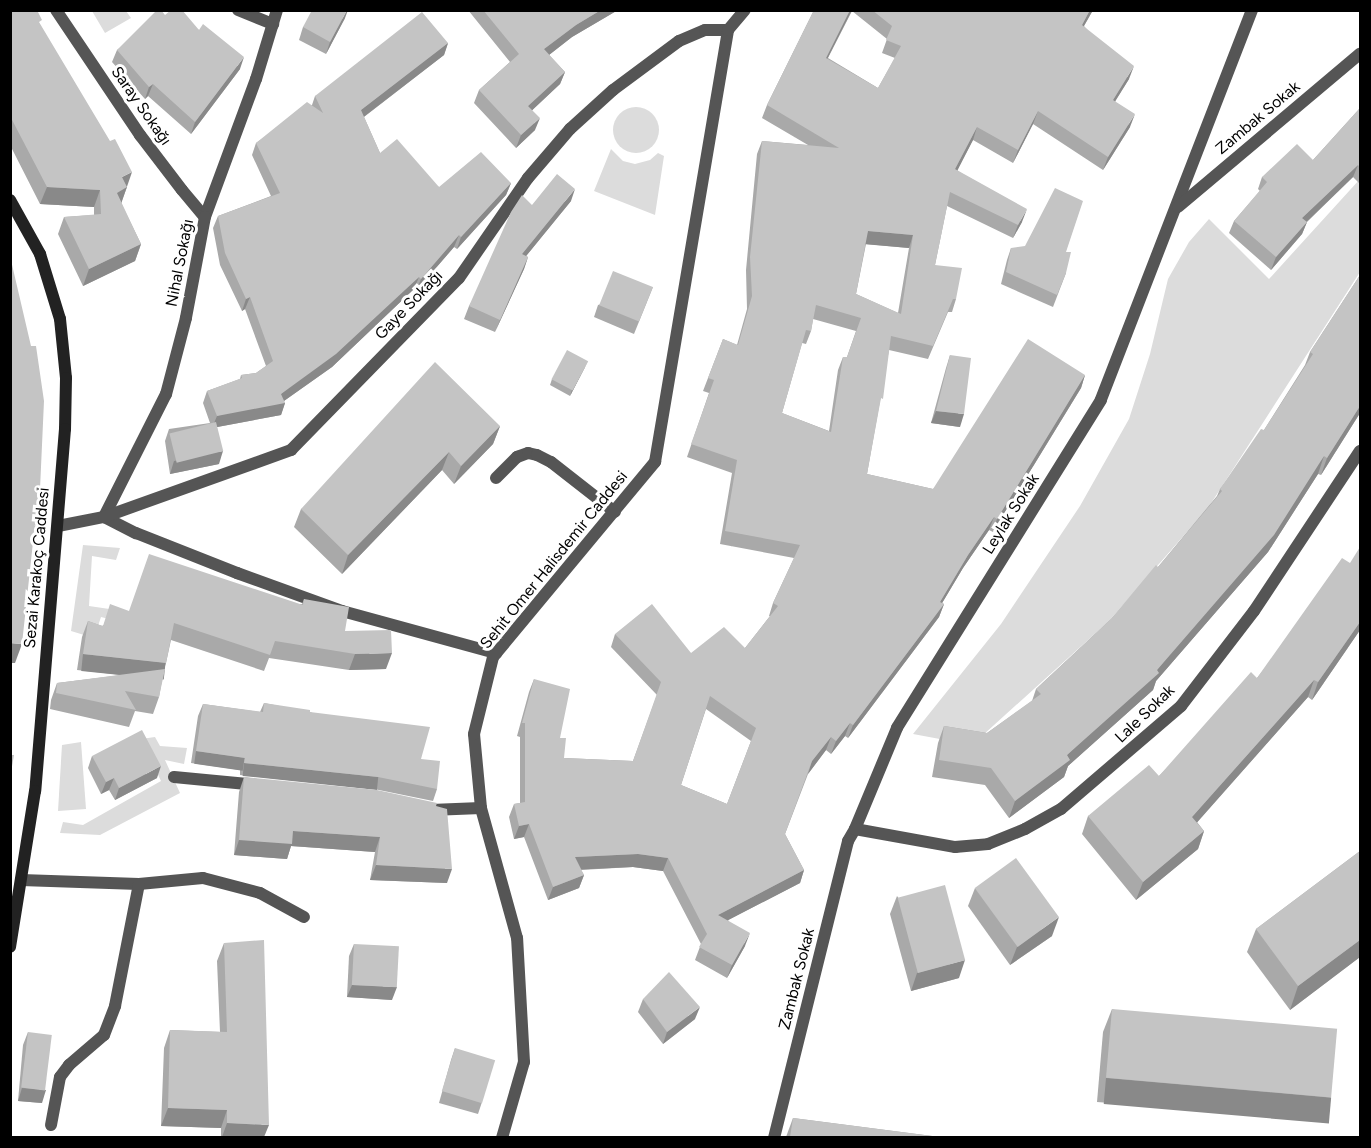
<!DOCTYPE html>
<meta charset="utf-8">
<style>
body{margin:0}
#map{position:relative;width:1371px;height:1148px;overflow:hidden;background:#fff;font-family:Figtree,sans-serif}
div>[style]{position:absolute}
.green>*{inset:0;background:#dcdcdc}
.round{border-radius:50%}
.lane>*{height:12px;margin:-6px;padding:0 6px;transform-origin:6px;border-radius:6px;background:#555}
.street>*{height:12px;margin:-6px;padding:0 6px;transform-origin:6px;border-radius:6px;background:#555}
.secondary>*{height:12px;margin:-6px;padding:0 6px;transform-origin:6px;border-radius:6px;background:#222}
.wall>*{inset:0;background:#a9a9a9}
.shaded-wall>*{inset:0;background:#898989;transform-origin:0 0}
.building>*{inset:0;background:#c4c4c4;transform-origin:0 0}
span{translate:-50% -50%;white-space:nowrap;text-align:center;line-height:1.15;-webkit-text-stroke:6px #fff;paint-order:stroke}
.street-label{font-size:16px;color:#000}
.frame{position:absolute;inset:0;border:12px solid #000;pointer-events:none}
</style>
<div id="map">
<div class="green">
<div style="clip-path:polygon(92px 11px,126px 11px,131px 18px,105px 33px)"></div>
<div class="round" style="left:613px;top:107px;width:46px;height:46px"></div>
<div style="clip-path:polygon(611px 149px,623px 161px,635px 164px,650px 160px,658px 153px,664px 156px,655px 215px,594px 191px)"></div>
<div style="clip-path:polygon(1360px 179px,1360px 272px,1208px 508px,1109px 621px,972px 745px,913px 734px,1001px 624px,1080px 506px,1129px 419px,1150px 354px,1168px 279px,1189px 242px,1209px 219px,1269px 279px)"></div>
<div style="clip-path:polygon(83px 545px,120px 548px,116px 560px,92px 556px,89px 606px,123px 611px,121px 622px,101px 617px,94px 638px,71px 631px)"></div>
<div style="clip-path:polygon(155px 737px,160px 746px,187px 748px,184px 764px,165px 760px,180px 793px,100px 835px,60px 833px,63px 822px,83px 825px,161px 781px,141px 739px)"></div>
<div style="clip-path:polygon(81px 742px,86px 809px,58px 811px,62px 745px)"></div>
</div>
<div class="lane">
<div style="left:496px;top:478px;width:30px;rotate:-45deg"></div>
<div style="left:517px;top:457px;width:12px;rotate:-20deg"></div>
<div style="left:528px;top:453px;width:9px;rotate:13deg"></div>
<div style="left:537px;top:455px;width:16px;rotate:27deg"></div>
<div style="left:551px;top:462px;width:81px;rotate:38deg"></div>
<div style="left:21px;top:880px;width:118px;rotate:1.9deg"></div>
<div style="left:139px;top:884px;width:64px;rotate:-5.4deg"></div>
<div style="left:203px;top:878px;width:59px;rotate:14.7deg"></div>
<div style="left:260px;top:893px;width:50px;rotate:28.6deg"></div>
<div style="left:51px;top:1125px;width:49px;rotate:-79.4deg"></div>
<div style="left:60px;top:1077px;width:15px;rotate:-53deg"></div>
<div style="left:69px;top:1065px;width:46px;rotate:-40.6deg"></div>
<div style="left:104px;top:1035px;width:31px;rotate:-69deg"></div>
<div style="left:115px;top:1006px;width:124px;rotate:-78.9deg"></div>
<div style="left:774px;top:1138px;width:306px;rotate:-76deg"></div>
<div style="left:848px;top:841px;width:14px;rotate:-60deg"></div>
</div>
<div class="street">
<div style="left:56px;top:10px;width:151px;rotate:56.1deg"></div>
<div style="left:140px;top:135px;width:69px;rotate:52.6deg"></div>
<div style="left:182px;top:190px;width:35px;rotate:50deg"></div>
<div style="left:238px;top:10px;width:38px;rotate:22deg"></div>
<div style="left:277px;top:10px;width:72px;rotate:106.9deg"></div>
<div style="left:256px;top:79px;width:147px;rotate:110.3deg"></div>
<div style="left:205px;top:217px;width:103px;rotate:100.7deg"></div>
<div style="left:186px;top:318px;width:79px;rotate:104.7deg"></div>
<div style="left:166px;top:394px;width:138px;rotate:116.8deg"></div>
<div style="left:104px;top:517px;width:36px;rotate:27deg"></div>
<div style="left:136px;top:533px;width:109px;rotate:21.6deg"></div>
<div style="left:237px;top:573px;width:112px;rotate:19.9deg"></div>
<div style="left:342px;top:611px;width:160px;rotate:15.3deg"></div>
<div style="left:1252px;top:10px;width:418px;rotate:111.2deg"></div>
<div style="left:1101px;top:400px;width:386px;rotate:121.9deg"></div>
<div style="left:897px;top:728px;width:109px;rotate:112.6deg"></div>
<div style="left:855px;top:829px;width:102px;rotate:10.2deg"></div>
<div style="left:955px;top:847px;width:33px;rotate:-5deg"></div>
<div style="left:988px;top:844px;width:40px;rotate:-22deg"></div>
<div style="left:1025px;top:829px;width:41px;rotate:-29.1deg"></div>
<div style="left:1061px;top:809px;width:158px;rotate:-40.6deg"></div>
<div style="left:1181px;top:706px;width:120px;rotate:-52.5deg"></div>
<div style="left:1254px;top:611px;width:192px;rotate:-56.5deg"></div>
<div style="left:1178px;top:207px;width:238px;rotate:-40.1deg"></div>
<div style="left:58px;top:526px;width:47px;rotate:-11.1deg"></div>
<div style="left:104px;top:517px;width:199px;rotate:-19.7deg"></div>
<div style="left:291px;top:450px;width:240px;rotate:-45.7deg"></div>
<div style="left:459px;top:278px;width:121px;rotate:-55.4deg"></div>
<div style="left:528px;top:178px;width:65px;rotate:-49.4deg"></div>
<div style="left:570px;top:129px;width:58px;rotate:-42.2deg"></div>
<div style="left:613px;top:90px;width:82px;rotate:-36.6deg"></div>
<div style="left:679px;top:41px;width:28px;rotate:-23deg"></div>
<div style="left:705px;top:30px;width:23px"></div>
<div style="left:174px;top:777px;width:83px;rotate:5.5deg"></div>
<div style="left:431px;top:810px;width:50px;rotate:-2.3deg"></div>
<div style="left:502px;top:1138px;width:79px;rotate:-73.9deg"></div>
<div style="left:524px;top:1062px;width:124px;rotate:-93.2deg"></div>
<div style="left:517px;top:938px;width:135px;rotate:-105.5deg"></div>
<div style="left:481px;top:808px;width:74px;rotate:-95.4deg"></div>
<div style="left:474px;top:734px;width:79px;rotate:-76.1deg"></div>
<div style="left:493px;top:657px;width:254px;rotate:-50.3deg"></div>
<div style="left:655px;top:462px;width:438px;rotate:-80.4deg"></div>
<div style="left:728px;top:30px;width:26px;rotate:-50deg"></div>
</div>
<div class="secondary">
<div style="left:10px;top:200px;width:62px;rotate:60.9deg"></div>
<div style="left:40px;top:254px;width:68px;rotate:72.9deg"></div>
<div style="left:60px;top:319px;width:59px;rotate:84.2deg"></div>
<div style="left:66px;top:378px;width:51px;rotate:91.1deg"></div>
<div style="left:65px;top:429px;width:363px;rotate:94.7deg"></div>
<div style="left:35px;top:791px;width:158px;rotate:99.1deg"></div>
</div>
<div class="wall">
<div style="clip-path:polygon(10px 10px,40px 25px,127px 187px,121px 203px,141px 244px,135px 261px,83px 286px,58px 234px,64px 217px,94px 215px,94px 207px,40px 204px,10px 145px)"></div>
<div style="clip-path:polygon(468px 10px,618px 10px,572px 37px,549px 55px,565px 72px,560px 84px,532px 110px,535px 130px,516px 148px,474px 103px,479px 90px,510px 62px)"></div>
<div style="clip-path:polygon(evenodd,814px 10px,1093px 10px,1084px 26px,1129px 79px,1115px 101px,1130px 127px,1103px 170px,1033px 124px,1013px 163px,973px 140px,957px 170px,1022px 222px,1013px 238px,947px 206px,935px 265px,956px 299px,952px 312px,948px 312px,928px 359px,889px 350px,867px 474px,933px 489px,1085px 375px,1081px 388px,993px 532px,989px 530px,963px 568px,942px 603px,944px 604px,939px 617px,848px 738px,845px 736px,831px 754px,826px 750px,808px 774px,785px 834px,804px 870px,800px 883px,728px 920px,745px 946px,727px 978px,695px 960px,701px 944px,663px 871px,633px 867px,581px 870px,584px 875px,579px 888px,548px 900px,524px 837px,514px 839px,509px 817px,514px 804px,520px 803px,520px 737px,517px 736px,529px 692px,534px 679px,560px 738px,564px 758px,633px 761px,657px 695px,611px 647px,615px 634px,691px 653px,745px 648px,770px 616px,769px 616px,773px 603px,794px 558px,720px 544px,732px 473px,687px 457px,709px 393px,703px 391px,723px 339px,737px 345px,747px 309px,746px 270px,757px 154px,762px 141px,808px 145px,762px 118px,767px 105px,814px 10px,852px 11px,887px 39px,882px 53px,895px 58px,878px 88px,828px 58px,852px 11px,814px 10px,866px 244px,909px 248px,898px 313px,856px 294px,866px 244px,814px 10px,813px 319px,856px 331px,847px 357px,843px 357px,838px 370px,829px 431px,782px 413px,802px 343px,806px 344px,811px 331px,813px 319px,814px 10px,706px 709px,751px 741px,727px 804px,681px 785px,706px 709px)"></div>
<div style="clip-path:polygon(165px 15px,199px 30px,240px 69px,191px 134px,148px 96px,145px 99px,112px 62px,117px 50px)"></div>
<div style="clip-path:polygon(345px 18px,326px 54px,299px 40px,303px 27px)"></div>
<div style="clip-path:polygon(448px 43px,444px 55px,364px 117px,380px 153px,439px 187px,511px 183px,506px 195px,457px 249px,454px 247px,416px 291px,414px 289px,332px 367px,284px 401px,285px 403px,281px 415px,217px 427px,219px 464px,170px 474px,165px 441px,169px 429px,210px 423px,203px 403px,207px 391px,240px 379px,241px 375px,256px 373px,266px 366px,245px 309px,242px 311px,220px 265px,213px 228px,218px 216px,271px 196px,252px 155px,256px 143px,312px 105px,315px 96px)"></div>
<div style="clip-path:polygon(1360px 108px,1360px 181px,1359px 183px,1353px 177px,1307px 222px,1302px 234px,1271px 270px,1229px 233px,1234px 221px,1260px 191px,1258px 189px,1262px 177px,1313px 160px)"></div>
<div style="clip-path:polygon(571px 201px,526px 256px,528px 257px,524px 269px,495px 332px,464px 319px,469px 306px,532px 205px)"></div>
<div style="clip-path:polygon(1011px 248px,1066px 252px,1066px 273px,1053px 307px,1001px 284px,1007px 260px)"></div>
<div style="clip-path:polygon(1360px 275px,1360px 413px,1321px 475px,1318px 474px,1268px 552px,1156px 681px,1153px 690px,1068px 766px,1064px 777px,1009px 818px,985px 785px,932px 777px,938px 743px,944px 726px,987px 733px,1032px 701px,1036px 689px,1111px 619px,1158px 567px,1217px 496px,1220px 489px,1264px 430px,1305px 365px,1310px 352px)"></div>
<div style="clip-path:polygon(653px 287px,634px 334px,594px 317px,598px 305px)"></div>
<div style="clip-path:polygon(950px 355px,960px 427px,931px 423px,946px 368px)"></div>
<div style="clip-path:polygon(585px 367px,570px 396px,550px 385px,552px 379px)"></div>
<div style="clip-path:polygon(500px 426px,493px 444px,454px 484px,442px 470px,342px 574px,294px 527px,301px 509px)"></div>
<div style="clip-path:polygon(1350px 563px,1360px 630px,1312px 700px,1308px 697px,1197px 822px,1204px 831px,1198px 849px,1136px 900px,1082px 834px,1088px 816px,1159px 776px,1257px 678px)"></div>
<div style="clip-path:polygon(304px 599px,345px 631px,386px 669px,349px 670px,269px 658px,264px 671px,171px 640px,166px 663px,164px 669px,159px 697px,153px 714px,135px 711px,129px 727px,50px 709px,51px 700px,57px 683px,122px 675px,77px 670px,82px 637px,88px 621px,102px 626px,129px 611px,302px 604px)"></div>
<div style="clip-path:polygon(264px 703px,310px 712px,421px 759px,437px 789px,433px 801px,374px 789px,240px 775px,240px 770px,191px 763px,198px 716px,203px 704px,260px 712px)"></div>
<div style="clip-path:polygon(92px 756px,157px 778px,115px 800px,109px 790px,101px 794px,88px 768px)"></div>
<div style="clip-path:polygon(244px 777px,436px 806px,447px 883px,370px 880px,375px 852px,291px 846px,287px 859px,234px 855px,239px 792px)"></div>
<div style="clip-path:polygon(1360px 851px,1360px 957px,1290px 1010px,1247px 952px,1256px 929px)"></div>
<div style="clip-path:polygon(975px 888px,1052px 936px,1010px 965px,968px 906px)"></div>
<div style="clip-path:polygon(897px 896px,959px 978px,911px 991px,890px 914px)"></div>
<div style="clip-path:polygon(224px 943px,264px 1137px,221px 1137px,221px 1128px,161px 1126px,164px 1048px,170px 1030px,220px 1032px,217px 961px)"></div>
<div style="clip-path:polygon(354px 944px,392px 1000px,347px 997px,349px 956px)"></div>
<div style="clip-path:polygon(643px 999px,695px 1019px,663px 1044px,638px 1012px)"></div>
<div style="clip-path:polygon(1112px 1009px,1331px 1097px,1322px 1120px,1097px 1102px,1103px 1032px)"></div>
<div style="clip-path:polygon(28px 1032px,42px 1103px,18px 1101px,23px 1045px)"></div>
<div style="clip-path:polygon(455px 1048px,482px 1102px,478px 1114px,439px 1103px,451px 1060px)"></div>
<div style="clip-path:polygon(793px 1118px,940px 1137px,786px 1137px)"></div>
</div>
<div class="shaded-wall">
<div style="clip-path:polygon(347px 10px,348px 10px,345px 18px,326px 54px,330px 42px)"></div>
<div style="clip-path:polygon(601px 10px,618px 10px,572px 37px,540px 62px,544px 49px,576px 25px)"></div>
<div style="clip-path:polygon(850px 10px,852px 10px,821px 71px,826px 58px)"></div>
<div style="clip-path:polygon(1090px 10px,1093px 10px,1077px 38px,1082px 25px)"></div>
<div style="clip-path:polygon(448px 43px,444px 55px,357px 122px,361px 110px)"></div>
<div style="clip-path:polygon(244px 57px,240px 69px,191px 134px,195px 122px)"></div>
<div style="clip-path:polygon(1134px 66px,1129px 79px,1108px 113px,1113px 100px)"></div>
<div style="clip-path:polygon(565px 72px,560px 84px,524px 118px,528px 106px)"></div>
<div style="clip-path:polygon(153px 84px,148px 96px,145px 99px,149px 87px)"></div>
<div style="clip-path:polygon(1038px 111px,1033px 124px,1013px 163px,1018px 150px)"></div>
<div style="clip-path:polygon(1135px 114px,1130px 127px,1103px 170px,1108px 157px)"></div>
<div style="clip-path:polygon(540px 118px,535px 130px,516px 148px,521px 135px)"></div>
<div style="clip-path:polygon(977px 127px,973px 140px,951px 183px,955px 169px)"></div>
<div style="clip-path:polygon(1358px 165px,1353px 177px,1298px 230px,1302px 218px)"></div>
<div style="clip-path:polygon(132px 172px,121px 204px,110px 209px,122px 177px)"></div>
<div style="clip-path:polygon(511px 183px,506px 195px,457px 249px,461px 237px)"></div>
<div style="clip-path:polygon(47px 187px,100px 190px,94px 207px,40px 204px)"></div>
<div style="clip-path:polygon(575px 189px,571px 201px,518px 266px,522px 254px)"></div>
<div style="clip-path:polygon(1027px 209px,1022px 222px,1013px 238px,1018px 225px)"></div>
<div style="clip-path:polygon(1307px 222px,1302px 234px,1271px 270px,1276px 257px)"></div>
<div style="clip-path:polygon(868px 231px,913px 235px,909px 248px,863px 244px)"></div>
<div style="clip-path:polygon(459px 235px,454px 247px,416px 291px,421px 279px)"></div>
<div style="clip-path:polygon(141px 244px,135px 261px,83px 286px,89px 269px)"></div>
<div style="clip-path:polygon(528px 257px,524px 269px,495px 332px,500px 320px)"></div>
<div style="clip-path:polygon(419px 277px,414px 289px,332px 367px,281px 403px,285px 403px,281px 415px,212px 428px,217px 416px,281px 394px)"></div>
<div style="clip-path:polygon(250px 297px,245px 309px,242px 311px,246px 299px)"></div>
<div style="clip-path:polygon(588px 361px,585px 367px,570px 396px,572px 390px)"></div>
<div style="clip-path:polygon(1085px 375px,1081px 388px,993px 532px,997px 519px)"></div>
<div style="clip-path:polygon(1360px 406px,1360px 413px,1321px 475px,1327px 458px)"></div>
<div style="clip-path:polygon(936px 411px,964px 414px,960px 427px,931px 423px)"></div>
<div style="clip-path:polygon(500px 426px,493px 444px,454px 484px,461px 466px)"></div>
<div style="clip-path:polygon(223px 451px,219px 464px,170px 474px,174px 461px)"></div>
<div style="clip-path:polygon(449px 452px,442px 470px,342px 574px,348px 555px)"></div>
<div style="clip-path:polygon(1324px 456px,1318px 474px,1268px 552px,1156px 681px,1153px 690px,1068px 766px,1064px 777px,1009px 818px,1015px 801px,1067px 755px,1157px 670px)"></div>
<div style="clip-path:polygon(994px 517px,989px 530px,963px 568px,935px 615px,940px 602px,968px 555px)"></div>
<div style="clip-path:polygon(944px 604px,939px 617px,848px 738px,853px 725px)"></div>
<div style="clip-path:polygon(1360px 622px,1360px 630px,1312px 700px,1318px 682px)"></div>
<div style="clip-path:polygon(10px 643px,22px 644px,15px 663px,10px 663px)"></div>
<div style="clip-path:polygon(392px 653px,386px 669px,349px 670px,355px 654px)"></div>
<div style="left:83px;top:654px;width:83px;height:17px;rotate:6deg"></div>
<div style="clip-path:polygon(1314px 680px,1308px 697px,1186px 835px,1192px 817px)"></div>
<div style="clip-path:polygon(850px 723px,845px 736px,831px 754px,836px 741px)"></div>
<div style="clip-path:polygon(831px 737px,826px 750px,808px 774px,812px 761px)"></div>
<div style="left:196px;top:751px;width:49px;height:13px;rotate:8deg"></div>
<div style="left:244px;top:763px;width:135px;height:13px;rotate:6deg"></div>
<div style="clip-path:polygon(161px 766px,157px 778px,115px 800px,119px 788px)"></div>
<div style="clip-path:polygon(114px 778px,109px 790px,101px 794px,106px 782px)"></div>
<div style="clip-path:polygon(529px 824px,524px 837px,514px 839px,519px 826px)"></div>
<div style="clip-path:polygon(293px 831px,380px 837px,375px 852px,291px 846px,287px 859px,234px 855px,239px 840px)"></div>
<div style="clip-path:polygon(1204px 831px,1198px 849px,1136px 900px,1143px 882px)"></div>
<div style="clip-path:polygon(638px 854px,668px 858px,663px 871px,633px 867px,570px 870px,575px 857px)"></div>
<div style="clip-path:polygon(376px 865px,452px 869px,447px 883px,370px 880px)"></div>
<div style="clip-path:polygon(804px 870px,800px 883px,713px 928px,718px 915px)"></div>
<div style="clip-path:polygon(584px 875px,579px 888px,548px 900px,553px 887px)"></div>
<div style="clip-path:polygon(1059px 917px,1052px 936px,1010px 965px,1017px 947px)"></div>
<div style="clip-path:polygon(750px 933px,745px 946px,727px 978px,732px 965px)"></div>
<div style="clip-path:polygon(1360px 940px,1360px 957px,1290px 1010px,1298px 986px)"></div>
<div style="clip-path:polygon(965px 960px,959px 978px,911px 991px,917px 973px)"></div>
<div style="clip-path:polygon(352px 985px,397px 987px,392px 1000px,347px 997px)"></div>
<div style="clip-path:polygon(700px 1007px,695px 1019px,663px 1044px,667px 1032px)"></div>
<div style="left:1106px;top:1078px;width:226px;height:26px;rotate:5deg"></div>
<div style="clip-path:polygon(22px 1088px,46px 1090px,42px 1103px,18px 1101px)"></div>
<div style="clip-path:polygon(168px 1108px,227px 1110px,221px 1128px,161px 1126px)"></div>
<div style="clip-path:polygon(227px 1123px,269px 1125px,264px 1137px,222px 1137px)"></div>
</div>
<div class="building">
<div style="clip-path:polygon(10px 10px,37px 10px,42px 20px,39px 22px,110px 141px,115px 139px,132px 172px,122px 177px,127px 187px,117px 193px,141px 244px,89px 269px,64px 217px,101px 214px,100px 190px,47px 187px,10px 116px)"></div>
<div style="clip-path:polygon(157px 10px,161px 10px,165px 15px,171px 10px,182px 10px,199px 30px,203px 24px,244px 57px,195px 122px,153px 84px,149px 87px,117px 50px)"></div>
<div style="clip-path:polygon(312px 10px,347px 10px,330px 42px,303px 27px)"></div>
<div style="clip-path:polygon(483px 10px,601px 10px,576px 25px,544px 49px,565px 72px,528px 106px,540px 118px,521px 135px,479px 90px,519px 54px)"></div>
<div style="clip-path:polygon(evenodd,814px 10px,850px 10px,826px 58px,878px 88px,901px 46px,886px 40px,892px 26px,872px 10px,1090px 10px,1082px 25px,1134px 66px,1113px 100px,1135px 114px,1108px 157px,1038px 111px,1018px 150px,977px 127px,955px 169px,1027px 209px,1018px 225px,950px 192px,935px 265px,962px 268px,956px 299px,953px 299px,933px 346px,891px 336px,883px 399px,881px 398px,867px 474px,933px 489px,1028px 339px,1085px 375px,997px 519px,994px 517px,968px 555px,940px 602px,944px 604px,853px 725px,850px 723px,836px 741px,831px 737px,812px 761px,785px 834px,804px 870px,718px 915px,750px 933px,732px 965px,699px 947px,707px 934px,668px 858px,638px 854px,575px 857px,584px 875px,553px 887px,529px 824px,519px 826px,514px 804px,525px 802px,525px 723px,522px 723px,534px 679px,570px 689px,560px 738px,566px 738px,564px 758px,633px 761px,661px 682px,615px 634px,652px 604px,691px 653px,724px 627px,745px 648px,778px 606px,773px 603px,800px 545px,725px 531px,737px 460px,691px 444px,714px 380px,708px 378px,723px 339px,738px 345px,752px 296px,750px 257px,762px 141px,839px 148px,767px 105px,814px 10px,868px 231px,913px 235px,901px 314px,856px 294px,868px 231px,814px 10px,816px 305px,861px 318px,847px 357px,843px 357px,831px 432px,782px 413px,806px 330px,811px 331px,816px 305px,814px 10px,710px 696px,756px 728px,727px 804px,681px 785px,710px 696px)"></div>
<div style="clip-path:polygon(422px 12px,448px 43px,361px 110px,380px 153px,397px 139px,439px 187px,481px 152px,511px 183px,461px 237px,459px 235px,421px 279px,419px 277px,336px 354px,281px 394px,285px 403px,217px 416px,207px 391px,242px 378px,241px 375px,256px 373px,273px 361px,250px 297px,246px 299px,225px 253px,218px 216px,280px 193px,256px 143px,307px 102px,323px 113px,315px 96px)"></div>
<div style="clip-path:polygon(1360px 108px,1360px 167px,1358px 165px,1302px 218px,1307px 222px,1276px 257px,1234px 221px,1267px 182px,1262px 177px,1297px 144px,1313px 160px)"></div>
<div style="clip-path:polygon(557px 174px,575px 189px,522px 254px,528px 257px,500px 320px,469px 306px,511px 212px,522px 195px,532px 205px)"></div>
<div style="clip-path:polygon(1055px 188px,1083px 201px,1066px 252px,1071px 252px,1066px 273px,1057px 295px,1006px 272px,1011px 248px,1025px 246px)"></div>
<div style="clip-path:polygon(10px 256px,31px 346px,36px 346px,44px 401px,40px 489px,44px 489px,33px 542px,22px 644px,10px 643px)"></div>
<div style="left:613px;top:271px;width:43px;height:37px;rotate:22deg"></div>
<div style="clip-path:polygon(1360px 275px,1360px 406px,1327px 458px,1324px 456px,1274px 535px,1157px 670px,1159px 673px,1067px 755px,1070px 760px,1015px 801px,991px 768px,939px 760px,944px 726px,987px 733px,1041px 694px,1036px 689px,1111px 619px,1156px 565px,1158px 567px,1222px 491px,1220px 489px,1261px 429px,1264px 430px,1313px 354px,1310px 352px)"></div>
<div style="left:567px;top:350px;width:24px;height:33px;rotate:28deg"></div>
<div style="clip-path:polygon(950px 355px,971px 358px,964px 414px,936px 411px)"></div>
<div style="clip-path:polygon(435px 362px,500px 426px,461px 466px,449px 452px,348px 555px,301px 509px)"></div>
<div style="left:216px;top:422px;width:30px;height:48px;rotate:76deg"></div>
<div style="clip-path:polygon(1360px 547px,1360px 622px,1318px 682px,1314px 680px,1192px 817px,1204px 831px,1143px 882px,1088px 816px,1149px 765px,1159px 776px,1251px 672px,1257px 678px,1342px 558px,1350px 563px)"></div>
<div style="clip-path:polygon(149px 554px,303px 605px,304px 599px,349px 607px,345px 631px,391px 630px,392px 653px,355px 654px,275px 641px,270px 655px,174px 623px,166px 663px,83px 654px,88px 621px,103px 626px,110px 604px,129px 611px)"></div>
<div style="clip-path:polygon(165px 669px,159px 697px,125px 691px,136px 710px,56px 693px,57px 683px)"></div>
<div style="clip-path:polygon(264px 703px,310px 710px,310px 712px,430px 727px,421px 759px,440px 761px,437px 789px,378px 777px,244px 763px,245px 758px,196px 751px,203px 704px,263px 712px)"></div>
<div style="clip-path:polygon(142px 730px,161px 766px,119px 788px,114px 778px,106px 782px,92px 756px)"></div>
<div style="clip-path:polygon(10px 755px,14px 755px,10px 778px)"></div>
<div style="clip-path:polygon(244px 777px,377px 790px,437px 803px,436px 806px,447px 809px,452px 869px,376px 865px,380px 837px,293px 831px,292px 844px,239px 840px)"></div>
<div style="clip-path:polygon(1360px 851px,1360px 940px,1298px 986px,1256px 929px)"></div>
<div style="left:1016px;top:858px;width:73px;height:51px;rotate:54deg"></div>
<div style="left:945px;top:885px;width:78px;height:49px;rotate:75deg"></div>
<div style="clip-path:polygon(264px 940px,269px 1125px,227px 1123px,227px 1110px,168px 1108px,170px 1030px,227px 1032px,224px 943px)"></div>
<div style="left:354px;top:944px;width:45px;height:41px;rotate:3deg"></div>
<div style="clip-path:polygon(669px 972px,700px 1007px,667px 1032px,643px 999px)"></div>
<div style="left:1112px;top:1009px;width:226px;height:69px;rotate:5deg"></div>
<div style="left:28px;top:1032px;width:24px;height:56px;rotate:7deg"></div>
<div style="left:455px;top:1048px;width:42px;height:45px;rotate:17deg"></div>
<div style="clip-path:polygon(793px 1118px,940px 1137px,790px 1137px)"></div>
</div>
<div class="street-label">
<span style="left:141px;top:106px;rotate:55deg">Saray Sokağı</span>
<span style="left:1258px;top:118px;rotate:-40deg">Zambak Sokak</span>
<span style="left:180px;top:263px;rotate:-79deg">Nihal Sokağı</span>
<span style="left:409px;top:305px;rotate:-46deg">Gaye Sokağı</span>
<span style="left:1011px;top:514px;rotate:-58deg">Leylak Sokak</span>
<span style="left:554px;top:560px;rotate:-51deg">Sehit Omer Halisdemir Caddesi</span>
<span style="left:37px;top:568px;rotate:-85deg">Sezai Karakoç Caddesi</span>
<span style="left:1145px;top:714px;rotate:-44deg">Lale Sokak</span>
<span style="left:797px;top:979px;rotate:-76deg">Zambak Sokak</span>
</div>
<div class="frame"></div>
</div>
